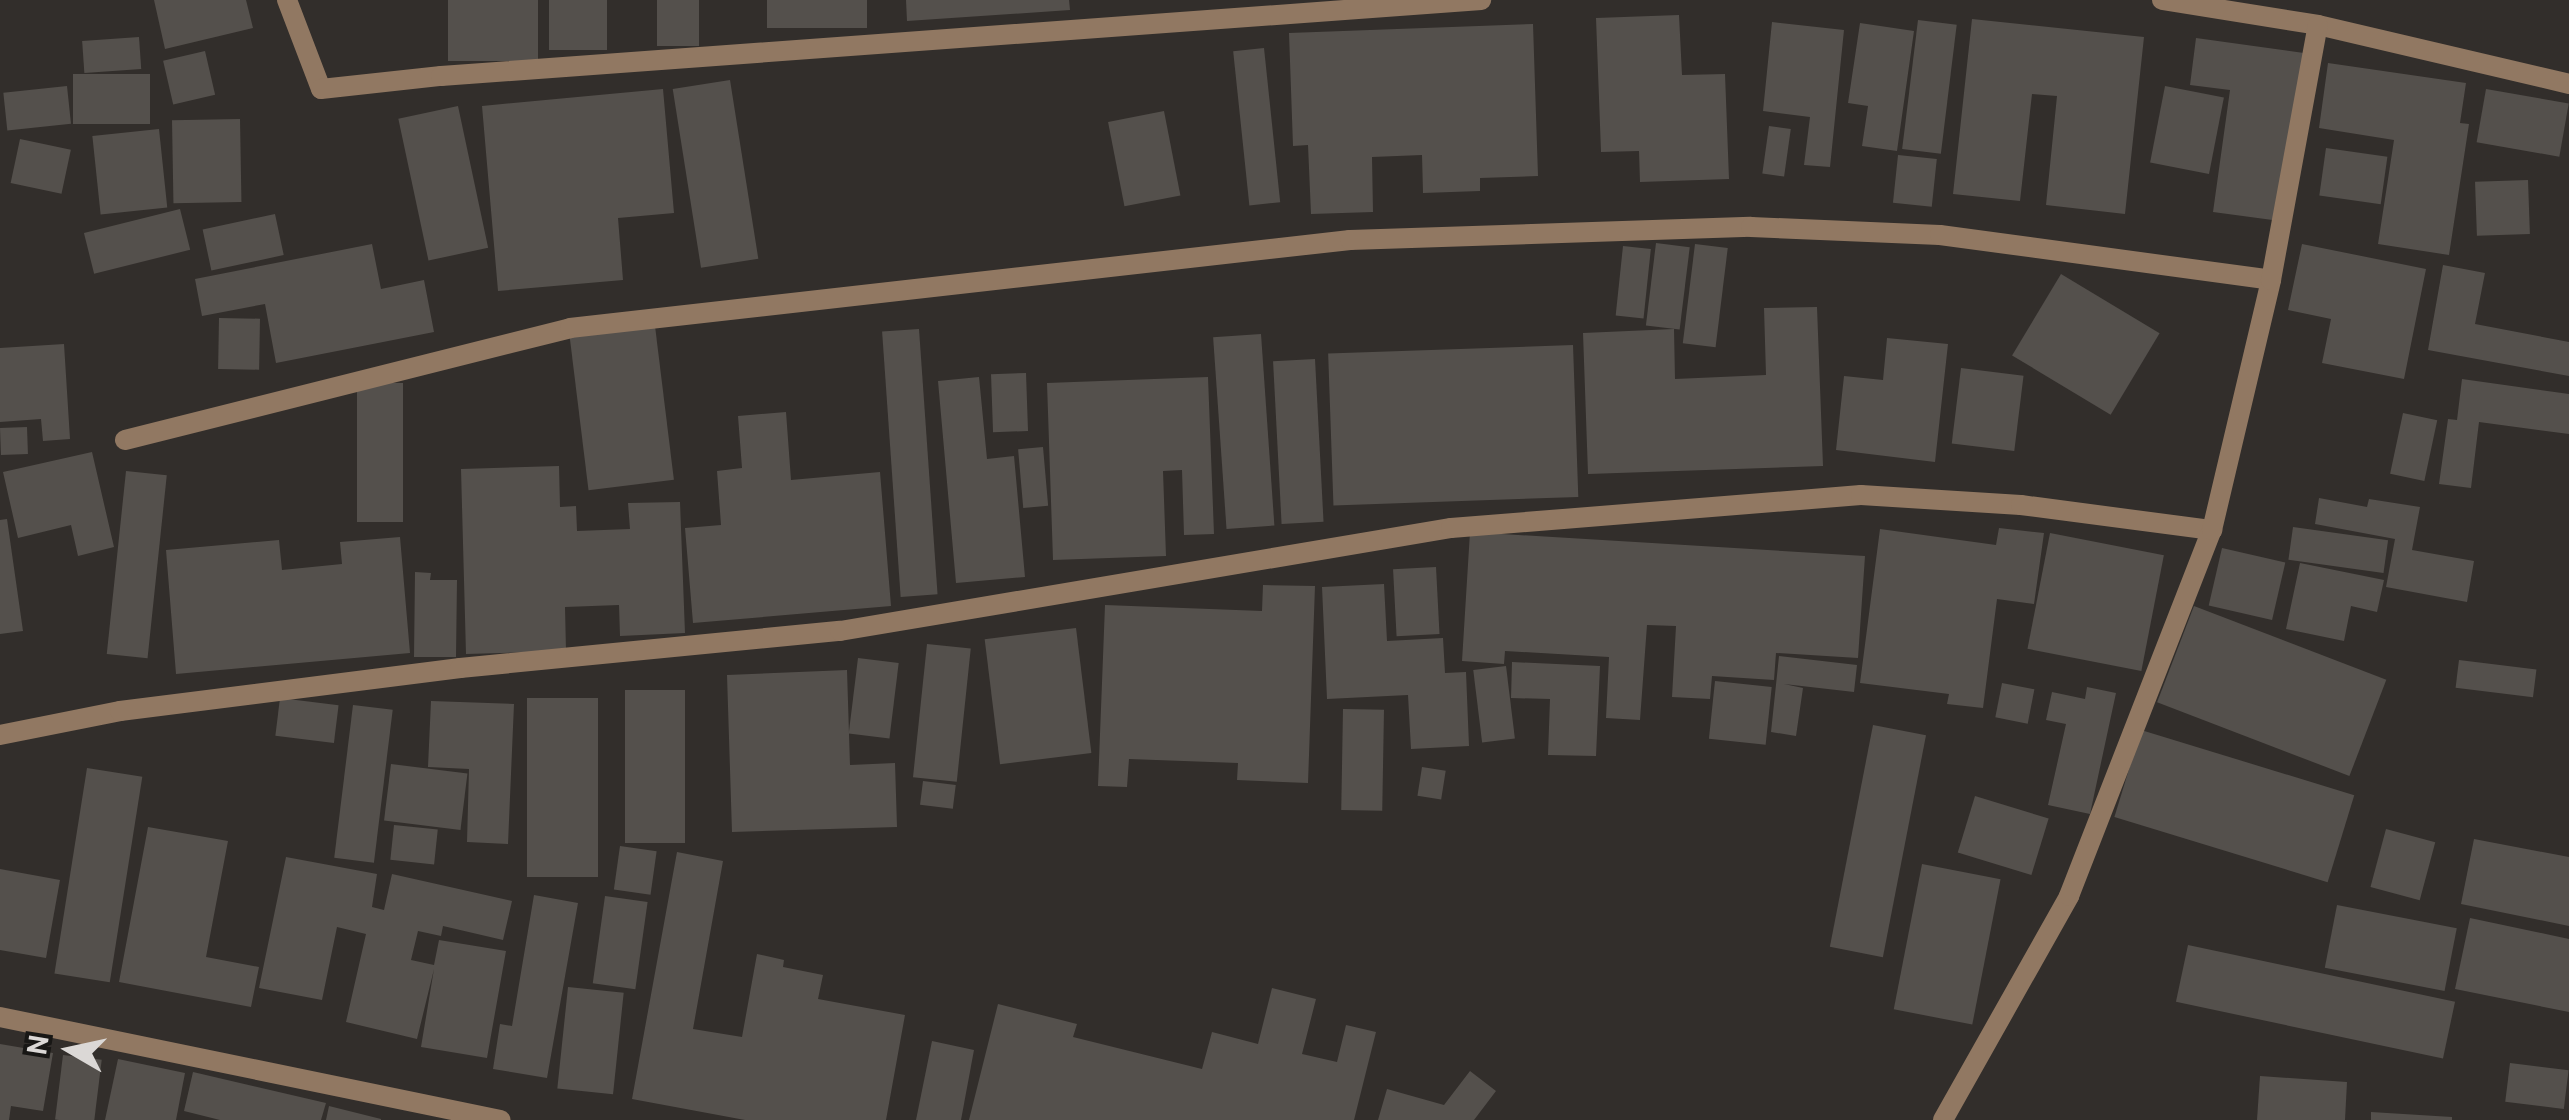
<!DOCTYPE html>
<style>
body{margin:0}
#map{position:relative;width:2569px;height:1120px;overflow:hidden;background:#322e2b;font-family:Overpass,sans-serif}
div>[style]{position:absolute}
.building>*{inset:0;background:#54504c;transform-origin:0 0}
.minor>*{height:20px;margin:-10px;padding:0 10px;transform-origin:10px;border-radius:10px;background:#917862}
.tertiary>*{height:20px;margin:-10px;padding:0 10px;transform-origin:10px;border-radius:10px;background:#917862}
span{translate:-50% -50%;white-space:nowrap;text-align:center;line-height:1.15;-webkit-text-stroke:8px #181715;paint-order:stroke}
.north{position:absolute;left:20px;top:1000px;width:100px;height:100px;-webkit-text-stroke:8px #181715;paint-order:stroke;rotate:279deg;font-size:28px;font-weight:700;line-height:40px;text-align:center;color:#dbd8d6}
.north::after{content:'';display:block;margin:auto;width:35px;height:45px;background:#dbd8d6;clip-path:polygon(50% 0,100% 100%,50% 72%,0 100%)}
</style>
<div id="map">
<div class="building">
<div style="clip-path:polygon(154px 0,246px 0,253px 28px,165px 49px)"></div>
<div style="left:448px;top:0;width:90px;height:61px"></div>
<div style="left:549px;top:0;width:58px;height:50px"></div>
<div style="left:657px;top:0;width:42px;height:46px"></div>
<div style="left:767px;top:0;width:100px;height:28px"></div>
<div style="clip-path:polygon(906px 0,1069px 0,1070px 10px,907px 21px)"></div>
<div style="clip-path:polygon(1679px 15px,1682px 75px,1725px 74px,1729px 179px,1640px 182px,1639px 151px,1601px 152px,1596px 18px)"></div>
<div style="clip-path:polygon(1972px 19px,2144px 37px,2125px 214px,2046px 205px,2057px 96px,2032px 94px,2020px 201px,1953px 194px)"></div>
<div style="left:1918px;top:20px;width:39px;height:130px;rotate:7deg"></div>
<div style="clip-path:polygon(1772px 22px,1844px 30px,1830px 167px,1804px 165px,1810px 117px,1763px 111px)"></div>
<div style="clip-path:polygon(1860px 23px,1914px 31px,1897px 151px,1862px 146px,1868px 106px,1848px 103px)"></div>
<div style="clip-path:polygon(1533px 24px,1538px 176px,1480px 178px,1480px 191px,1423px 193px,1422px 155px,1372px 157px,1373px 212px,1311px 214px,1308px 145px,1293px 146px,1289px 33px)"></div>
<div style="left:139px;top:37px;width:32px;height:57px;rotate:86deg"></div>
<div style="clip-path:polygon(2196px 38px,2304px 53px,2280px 221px,2213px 212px,2230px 90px,2190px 85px)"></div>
<div style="left:1264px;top:48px;width:155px;height:31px;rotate:84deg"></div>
<div style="left:205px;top:51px;width:45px;height:43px;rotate:77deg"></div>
<div style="clip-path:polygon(2328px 63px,2466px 83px,2460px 123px,2469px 124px,2449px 255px,2378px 244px,2394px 140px,2319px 128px)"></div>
<div style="left:73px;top:74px;width:77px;height:50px"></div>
<div style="left:730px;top:80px;width:181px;height:58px;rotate:81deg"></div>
<div style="left:67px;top:86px;width:38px;height:64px;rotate:84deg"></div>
<div style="left:2165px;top:86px;width:60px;height:78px;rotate:11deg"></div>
<div style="clip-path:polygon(663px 89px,674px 213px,618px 218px,623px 280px,498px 291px,482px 106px)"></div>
<div style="left:2486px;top:89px;width:84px;height:54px;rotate:10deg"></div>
<div style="left:458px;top:106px;width:145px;height:61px;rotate:78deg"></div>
<div style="left:1164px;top:111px;width:86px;height:57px;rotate:79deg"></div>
<div style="left:240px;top:119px;width:83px;height:68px;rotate:89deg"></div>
<div style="left:1769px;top:126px;width:22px;height:48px;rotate:8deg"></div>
<div style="left:159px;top:129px;width:79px;height:67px;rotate:84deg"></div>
<div style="left:20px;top:139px;width:52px;height:45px;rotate:12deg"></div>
<div style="left:2326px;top:148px;width:62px;height:48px;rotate:8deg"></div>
<div style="left:1898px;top:155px;width:39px;height:48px;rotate:6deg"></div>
<div style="left:2528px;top:180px;width:54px;height:53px;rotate:88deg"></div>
<div style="left:180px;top:209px;width:42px;height:99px;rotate:76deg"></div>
<div style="left:275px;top:214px;width:42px;height:74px;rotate:78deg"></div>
<div style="left:1656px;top:243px;width:34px;height:83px;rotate:7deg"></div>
<div style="clip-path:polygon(372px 244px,381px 289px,424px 280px,434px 332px,276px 363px,265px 304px,202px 316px,195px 279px)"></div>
<div style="left:1695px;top:244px;width:33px;height:100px;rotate:7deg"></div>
<div style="clip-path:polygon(2302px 244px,2426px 269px,2404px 379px,2322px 363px,2331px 319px,2288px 310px)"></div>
<div style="left:1623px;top:246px;width:28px;height:70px;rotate:6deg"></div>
<div style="clip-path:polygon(2443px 265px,2485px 273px,2475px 324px,2569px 342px,2569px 376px,2428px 350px)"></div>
<div style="left:2061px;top:274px;width:115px;height:95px;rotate:31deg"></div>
<div style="clip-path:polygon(1817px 307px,1823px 466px,1588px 474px,1583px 333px,1674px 329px,1675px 379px,1766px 375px,1764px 308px)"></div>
<div style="left:219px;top:318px;width:41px;height:51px;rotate:1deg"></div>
<div style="left:655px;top:326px;width:155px;height:86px;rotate:83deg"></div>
<div style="left:919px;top:329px;width:266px;height:37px;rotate:86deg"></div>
<div style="left:1261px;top:334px;width:192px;height:48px;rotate:86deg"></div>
<div style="clip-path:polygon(1887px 338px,1948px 344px,1935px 462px,1836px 450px,1844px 376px,1883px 380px)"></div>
<div style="clip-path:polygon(64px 344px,70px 439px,43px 441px,41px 419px,0 422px,0 348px)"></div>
<div style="left:1573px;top:345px;width:152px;height:245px;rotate:88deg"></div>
<div style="left:1315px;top:359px;width:163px;height:42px;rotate:87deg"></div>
<div style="left:1961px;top:368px;width:63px;height:76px;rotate:7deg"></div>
<div style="left:1026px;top:373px;width:58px;height:35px;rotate:88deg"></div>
<div style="clip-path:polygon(979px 377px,987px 459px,1014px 456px,1025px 577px,956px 583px,938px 381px)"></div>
<div style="clip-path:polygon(1208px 377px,1214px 534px,1184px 535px,1182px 470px,1163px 471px,1166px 556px,1053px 560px,1047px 383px)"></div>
<div style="clip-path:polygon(2462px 379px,2569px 394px,2569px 434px,2479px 422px,2471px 488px,2439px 484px,2448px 419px,2457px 420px)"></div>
<div style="left:357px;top:383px;width:46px;height:139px"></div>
<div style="clip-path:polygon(786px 412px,791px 480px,880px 472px,891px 606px,693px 623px,685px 528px,721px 525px,717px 471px,742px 468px,738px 416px)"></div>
<div style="left:2403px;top:413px;width:35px;height:62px;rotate:12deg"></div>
<div style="left:27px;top:427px;width:27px;height:27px;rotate:88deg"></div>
<div style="left:1043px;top:447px;width:59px;height:25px;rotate:85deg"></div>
<div style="clip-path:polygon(92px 452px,114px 547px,78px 556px,71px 525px,18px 538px,3px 472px)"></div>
<div style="clip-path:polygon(559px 466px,560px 507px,576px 506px,577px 531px,630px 529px,628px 503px,680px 502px,685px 633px,620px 636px,619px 605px,565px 607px,566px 651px,466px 654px,461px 469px)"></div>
<div style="left:126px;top:471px;width:41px;height:184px;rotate:6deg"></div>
<div style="clip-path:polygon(2319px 498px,2367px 507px,2369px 499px,2420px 507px,2412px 550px,2474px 561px,2467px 602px,2386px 587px,2395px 539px,2315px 524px)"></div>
<div style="clip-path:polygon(7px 519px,23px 631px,0 634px,0 520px)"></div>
<div style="left:2293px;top:527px;width:96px;height:33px;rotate:8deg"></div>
<div style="clip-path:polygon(1999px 528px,2044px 533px,2034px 604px,1997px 599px,1983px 708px,1947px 704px,1949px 694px,1860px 683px,1880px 529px,1996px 545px)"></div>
<div style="clip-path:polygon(1470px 532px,1865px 556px,1858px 658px,1776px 653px,1774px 680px,1712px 676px,1710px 699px,1672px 697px,1676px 626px,1647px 625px,1640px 720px,1606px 718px,1609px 657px,1505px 651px,1504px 664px,1462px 661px)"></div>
<div style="left:2050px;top:533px;width:116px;height:118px;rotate:11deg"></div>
<div style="clip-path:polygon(400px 537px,410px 653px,176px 674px,166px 550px,279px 540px,282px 570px,342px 564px,340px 542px)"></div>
<div style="left:2222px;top:548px;width:65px;height:59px;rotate:13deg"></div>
<div style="clip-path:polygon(2300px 563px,2384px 580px,2377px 612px,2351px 606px,2344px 641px,2286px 629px)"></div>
<div style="left:1436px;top:567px;width:67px;height:43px;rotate:87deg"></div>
<div style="clip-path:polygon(415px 572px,431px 573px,430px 580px,457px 580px,456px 657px,414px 657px)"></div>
<div style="clip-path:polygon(1384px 584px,1387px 641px,1443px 638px,1445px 673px,1466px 672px,1469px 746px,1411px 749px,1408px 695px,1327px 699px,1322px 587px)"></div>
<div style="clip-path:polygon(1263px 585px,1315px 586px,1308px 783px,1237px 780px,1238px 763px,1129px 759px,1127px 787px,1098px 786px,1105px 605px,1262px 611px)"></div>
<div style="left:2194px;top:606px;width:206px;height:103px;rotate:21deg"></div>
<div style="left:1076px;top:628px;width:126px;height:92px;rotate:83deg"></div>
<div style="left:927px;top:644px;width:44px;height:134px;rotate:6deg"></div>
<div style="clip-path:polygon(1779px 656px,1857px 665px,1854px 692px,1784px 684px,1803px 688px,1796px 736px,1771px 732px)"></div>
<div style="left:858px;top:658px;width:41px;height:76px;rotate:7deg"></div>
<div style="left:2459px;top:660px;width:78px;height:28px;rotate:7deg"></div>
<div style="clip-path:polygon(1512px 662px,1600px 666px,1596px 756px,1548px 755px,1550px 699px,1511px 698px)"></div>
<div style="left:1506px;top:666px;width:73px;height:33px;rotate:83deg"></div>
<div style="clip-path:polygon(847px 670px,850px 765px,895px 763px,897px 827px,732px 832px,727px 675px)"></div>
<div style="left:1715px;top:681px;width:57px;height:58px;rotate:6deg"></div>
<div style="left:2002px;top:683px;width:33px;height:35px;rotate:11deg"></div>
<div style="clip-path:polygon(2087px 687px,2116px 693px,2090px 814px,2048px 805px,2066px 724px,2046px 720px,2052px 692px,2085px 699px)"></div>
<div style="left:625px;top:690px;width:60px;height:153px"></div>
<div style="left:280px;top:698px;width:59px;height:38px;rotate:7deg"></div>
<div style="left:527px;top:698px;width:71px;height:179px"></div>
<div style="clip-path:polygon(431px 701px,514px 704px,508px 844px,467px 842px,469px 769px,428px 767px)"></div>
<div style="left:353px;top:705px;width:40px;height:154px;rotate:7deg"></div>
<div style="left:1343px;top:709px;width:41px;height:101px;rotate:1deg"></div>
<div style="left:1873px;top:725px;width:54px;height:226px;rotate:11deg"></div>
<div style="left:2141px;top:730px;width:223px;height:91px;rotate:17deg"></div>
<div style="left:391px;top:764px;width:77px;height:57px;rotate:7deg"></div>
<div style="left:1422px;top:767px;width:24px;height:29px;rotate:9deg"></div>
<div style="left:87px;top:768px;width:56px;height:208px;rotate:9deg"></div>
<div style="left:923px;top:781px;width:33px;height:24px;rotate:7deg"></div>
<div style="left:1975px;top:796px;width:77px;height:59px;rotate:17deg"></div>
<div style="left:394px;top:825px;width:44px;height:35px;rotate:6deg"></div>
<div style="clip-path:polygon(148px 827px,228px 841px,206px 957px,259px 967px,251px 1007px,119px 982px)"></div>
<div style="left:2386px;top:829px;width:51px;height:60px;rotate:15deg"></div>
<div style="clip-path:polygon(2474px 839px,2569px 857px,2569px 926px,2461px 904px)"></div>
<div style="left:620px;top:846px;width:37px;height:44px;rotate:8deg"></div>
<div style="clip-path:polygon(677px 852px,723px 861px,693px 1029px,742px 1037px,757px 954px,784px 960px,783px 967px,823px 975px,818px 999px,905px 1015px,886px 1120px,745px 1120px,632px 1099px)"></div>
<div style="clip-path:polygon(286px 857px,377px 874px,370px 920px,372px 907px,384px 910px,392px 874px,512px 901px,503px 940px,443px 926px,441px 936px,418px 931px,411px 960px,434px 965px,439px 940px,506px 951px,487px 1058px,421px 1047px,434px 969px,417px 1039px,346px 1022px,366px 934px,337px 927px,322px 1000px,259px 988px)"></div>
<div style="left:1922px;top:864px;width:80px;height:148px;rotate:11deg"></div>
<div style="clip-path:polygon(0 869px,60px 880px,46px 958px,0 950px)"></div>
<div style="clip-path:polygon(534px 895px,578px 903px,547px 1078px,493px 1069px,500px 1024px,512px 1026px)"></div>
<div style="left:605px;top:896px;width:43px;height:88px;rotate:8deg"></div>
<div style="left:2337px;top:905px;width:122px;height:64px;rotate:11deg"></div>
<div style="clip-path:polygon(2470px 918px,2569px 939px,2569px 1012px,2455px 989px)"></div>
<div style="left:2188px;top:945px;width:273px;height:58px;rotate:12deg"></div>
<div style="left:568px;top:987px;width:56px;height:102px;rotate:6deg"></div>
<div style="clip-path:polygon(1272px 988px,1316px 999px,1302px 1054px,1337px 1062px,1346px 1025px,1376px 1032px,1354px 1120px,969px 1120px,998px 1004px,1077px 1024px,1073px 1037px,1202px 1069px,1212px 1032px,1258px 1044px)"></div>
<div style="clip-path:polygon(932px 1041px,974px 1050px,961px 1120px,916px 1120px)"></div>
<div style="clip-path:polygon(0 1044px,53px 1053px,43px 1111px,11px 1106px,9px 1120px,0 1120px)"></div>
<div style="left:63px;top:1055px;width:39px;height:65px;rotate:7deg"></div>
<div style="clip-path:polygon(118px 1059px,185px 1073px,176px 1120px,105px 1120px)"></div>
<div style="left:2510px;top:1063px;width:59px;height:39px;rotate:7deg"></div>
<div style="clip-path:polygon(1470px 1071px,1496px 1091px,1474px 1120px,1378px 1120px,1387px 1089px,1444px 1105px)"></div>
<div style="clip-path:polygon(193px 1072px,326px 1103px,321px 1120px,220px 1120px,184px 1111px)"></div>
<div style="clip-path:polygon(2260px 1076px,2347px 1082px,2345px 1120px,2257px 1120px)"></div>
<div style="clip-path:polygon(329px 1106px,381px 1119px,381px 1120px,326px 1120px)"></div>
<div style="clip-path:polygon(2371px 1112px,2452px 1117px,2452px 1120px,2371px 1120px)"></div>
</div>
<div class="minor">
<div style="left:287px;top:0;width:95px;rotate:69.1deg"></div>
<div style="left:321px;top:89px;width:121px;rotate:-6.2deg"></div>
<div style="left:441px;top:76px;width:1043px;rotate:-4.18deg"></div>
<div style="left:2162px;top:0;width:158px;rotate:9.1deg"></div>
<div style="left:2318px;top:25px;width:258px;rotate:13.2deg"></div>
<div style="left:125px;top:440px;width:459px;rotate:-14.1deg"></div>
<div style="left:570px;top:328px;width:785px;rotate:-6.44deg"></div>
<div style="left:1350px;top:240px;width:401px;rotate:-1.9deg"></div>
<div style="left:1751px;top:227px;width:189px;rotate:2.4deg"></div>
<div style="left:1940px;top:235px;width:334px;rotate:7.7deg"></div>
<div style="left:0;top:735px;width:122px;rotate:-11.3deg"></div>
<div style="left:120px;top:711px;width:343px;rotate:-7.2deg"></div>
<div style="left:460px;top:668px;width:382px;rotate:-5.6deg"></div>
<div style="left:840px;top:631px;width:620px;rotate:-9.57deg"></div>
<div style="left:1451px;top:528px;width:411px;rotate:-4.6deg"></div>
<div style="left:1861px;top:495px;width:160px;rotate:3.6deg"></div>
<div style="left:2021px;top:505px;width:193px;rotate:7.5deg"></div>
<div style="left:1943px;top:1120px;width:257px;rotate:-60.6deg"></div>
<div style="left:2069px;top:896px;width:393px;rotate:-68.7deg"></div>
<div style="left:2212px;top:530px;width:257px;rotate:-76.7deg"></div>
<div style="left:2271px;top:280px;width:259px;rotate:-79.6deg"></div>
</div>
<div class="tertiary">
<div style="left:0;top:1017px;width:511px;rotate:11.62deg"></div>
</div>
<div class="north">N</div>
</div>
